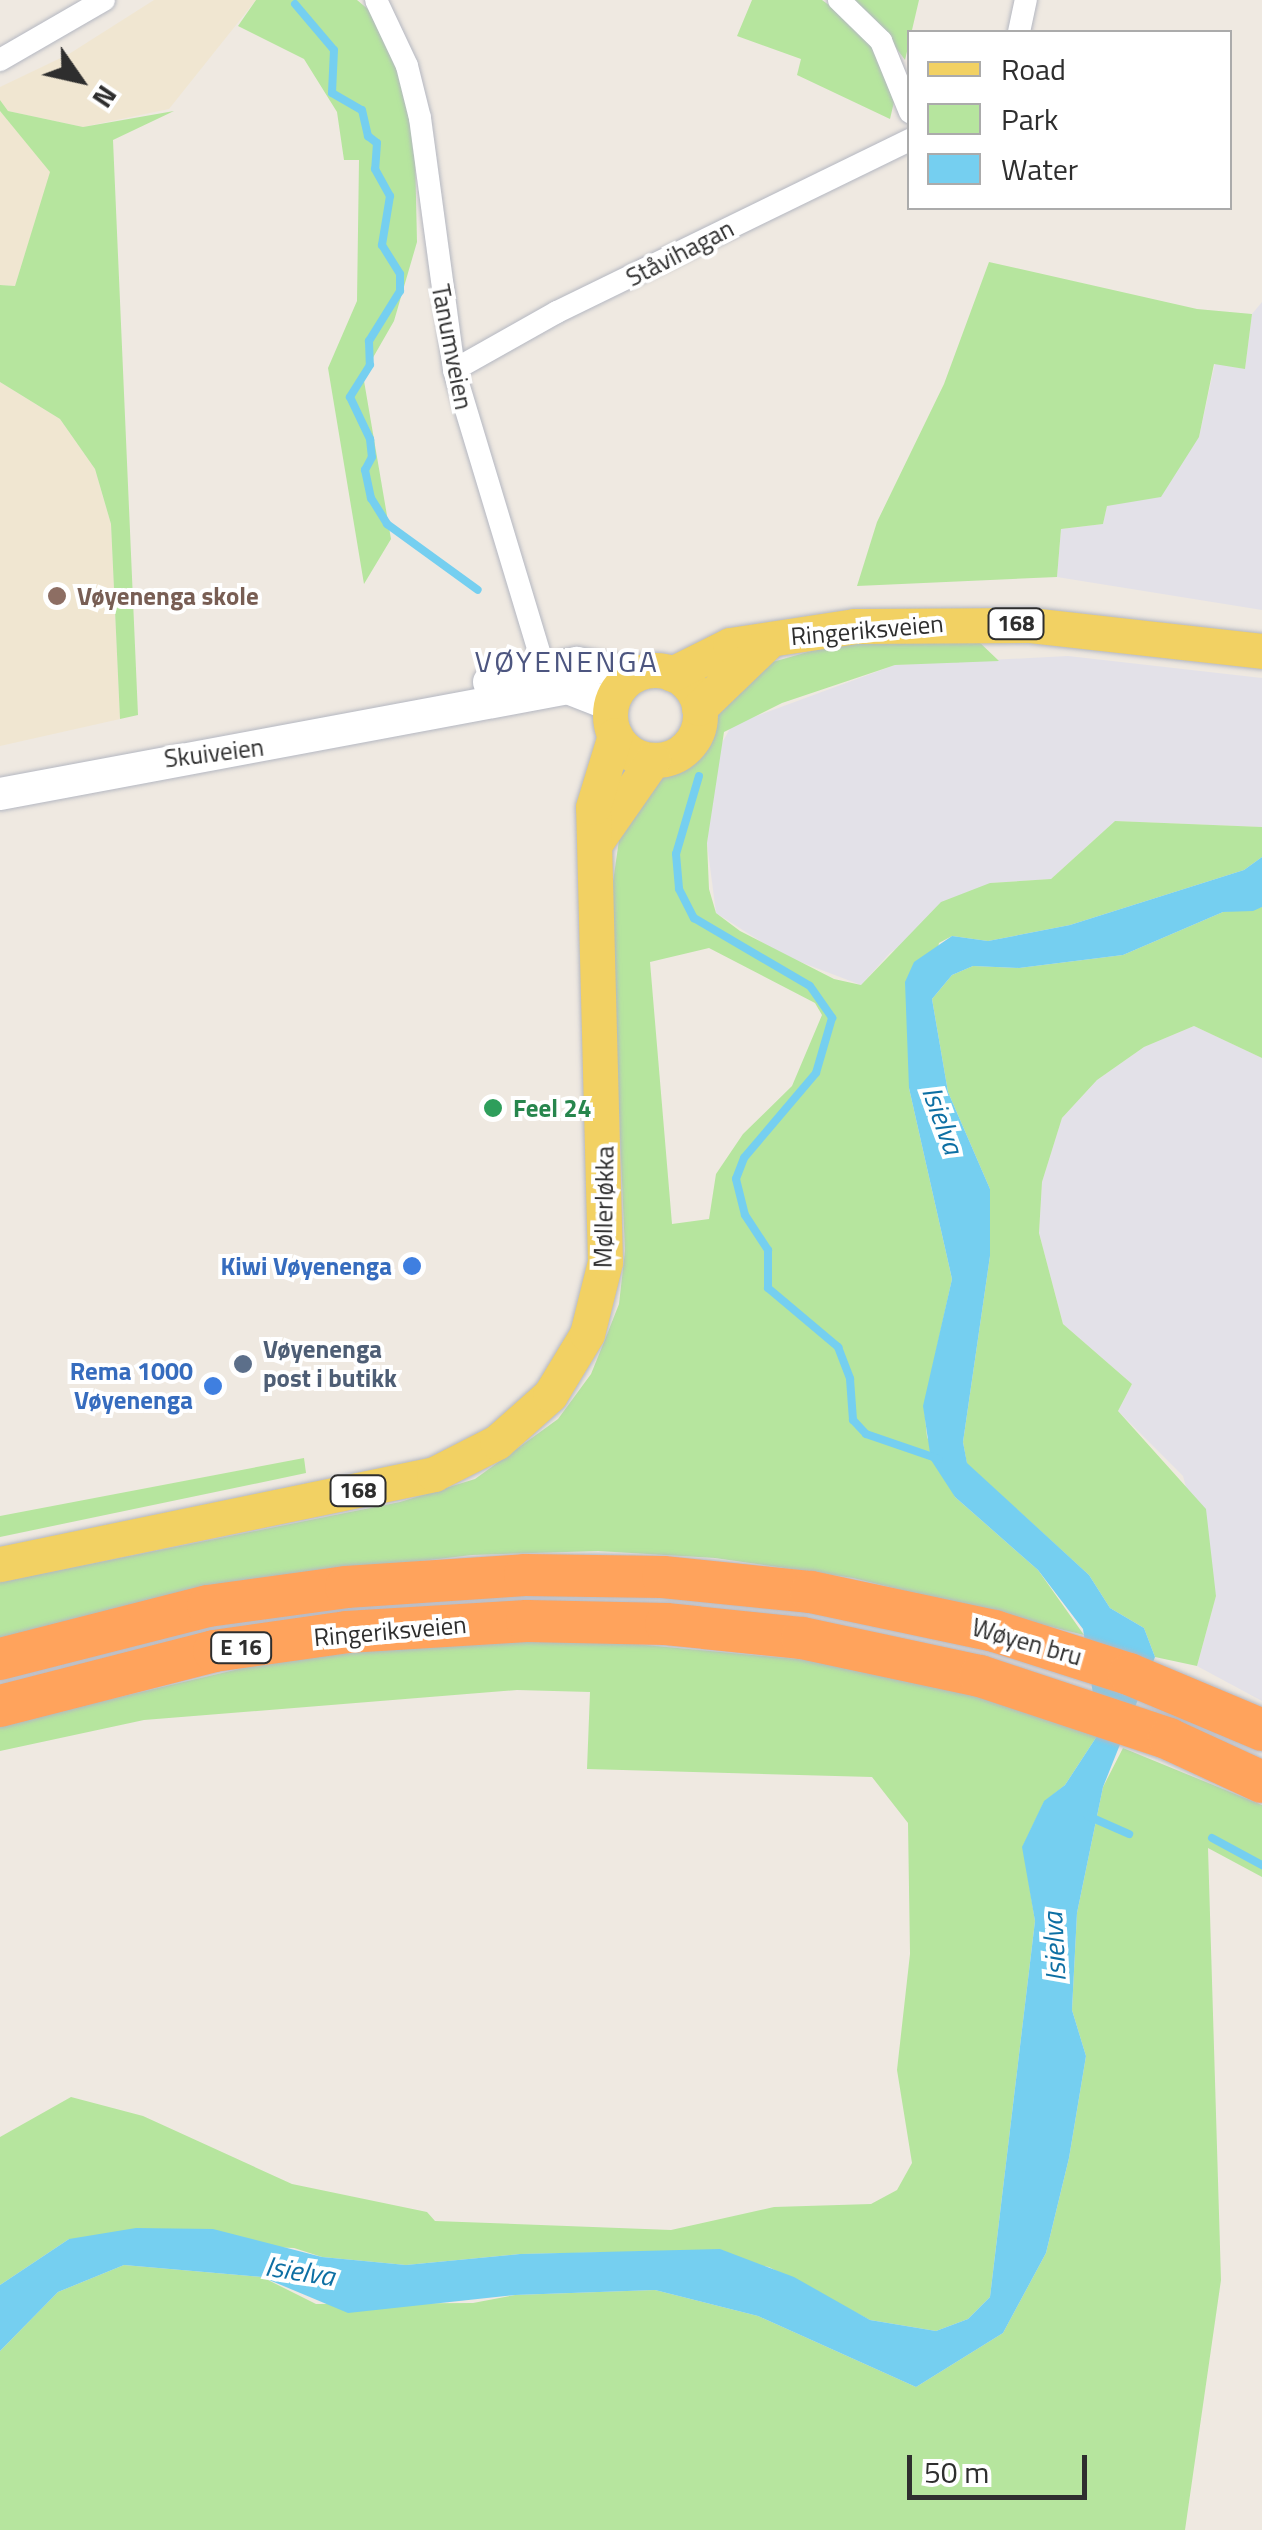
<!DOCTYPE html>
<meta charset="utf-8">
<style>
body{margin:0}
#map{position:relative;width:1262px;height:2530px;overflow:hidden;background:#efe9e1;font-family:"Titillium Web",sans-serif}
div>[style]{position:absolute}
.industrial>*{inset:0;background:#e3e1e8}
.education>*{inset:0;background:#f0e6d1}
.green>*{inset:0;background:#b6e59e}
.water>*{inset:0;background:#75cff0}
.stream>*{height:8px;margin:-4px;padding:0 4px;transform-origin:4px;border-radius:4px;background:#75cff0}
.roads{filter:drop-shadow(0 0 2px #b4b7c1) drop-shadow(0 0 2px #b4b7c1)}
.street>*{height:22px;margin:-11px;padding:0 11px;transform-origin:11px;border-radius:11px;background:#fff}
.secondary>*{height:32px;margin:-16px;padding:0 16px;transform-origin:16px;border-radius:16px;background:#fff}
.primary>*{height:35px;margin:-17.5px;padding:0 17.5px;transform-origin:17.5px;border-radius:17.5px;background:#f2d163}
.primary>.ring{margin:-17.5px;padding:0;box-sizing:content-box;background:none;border:35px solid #f2d163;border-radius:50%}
.highway>*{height:42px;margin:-21px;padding:0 21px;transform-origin:21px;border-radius:21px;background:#ffa35c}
.dots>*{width:28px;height:28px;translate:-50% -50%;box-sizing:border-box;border:5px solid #fff;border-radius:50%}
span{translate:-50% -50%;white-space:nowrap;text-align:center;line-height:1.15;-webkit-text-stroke:8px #fff;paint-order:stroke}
.shield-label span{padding:2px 8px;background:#fff;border:2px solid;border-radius:8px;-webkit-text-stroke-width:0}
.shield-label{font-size:22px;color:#2e2e2e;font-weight:700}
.street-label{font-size:25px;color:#2e2e2e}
.education-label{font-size:25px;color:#785e54;font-weight:700}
.left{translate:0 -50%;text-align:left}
.leisure-label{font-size:25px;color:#27864d;font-weight:700}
.shop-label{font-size:25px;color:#366cbe;font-weight:700}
.right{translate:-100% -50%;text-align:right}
.service-label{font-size:25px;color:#4e5e75;font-weight:700}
.water-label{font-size:28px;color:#0d6fa3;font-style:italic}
.quarter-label{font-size:30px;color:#4d5680;letter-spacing:2.5px}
.legend{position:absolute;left:907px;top:30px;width:325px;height:180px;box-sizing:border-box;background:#fff;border:2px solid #ababab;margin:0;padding:12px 18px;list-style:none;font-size:30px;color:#2e2e2e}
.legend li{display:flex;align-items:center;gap:20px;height:50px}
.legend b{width:50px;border:2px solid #ababab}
.north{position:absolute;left:30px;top:30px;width:100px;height:100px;-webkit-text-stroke:8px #fff;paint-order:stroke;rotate:124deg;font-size:28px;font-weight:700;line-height:40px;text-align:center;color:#2e2e2e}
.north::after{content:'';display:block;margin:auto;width:35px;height:45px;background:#2e2e2e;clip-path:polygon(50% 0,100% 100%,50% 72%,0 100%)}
.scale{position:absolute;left:907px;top:2455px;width:180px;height:45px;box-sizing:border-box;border:5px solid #2e2e2e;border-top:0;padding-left:12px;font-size:30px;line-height:35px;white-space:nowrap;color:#2e2e2e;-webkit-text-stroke:8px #fff;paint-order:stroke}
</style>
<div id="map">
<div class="industrial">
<div style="clip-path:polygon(1262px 302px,1262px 610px,1057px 577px,1061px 529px,1103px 524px,1107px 506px,1199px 437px,1215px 363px,1245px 369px,1252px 314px)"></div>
<div style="clip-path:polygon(1068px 656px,1262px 678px,1262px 827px,1115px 821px,1051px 879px,990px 883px,890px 953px,861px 985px,782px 955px,716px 913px,707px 843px,718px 750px,732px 725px,895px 665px)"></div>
<div style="clip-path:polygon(1194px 1026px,1262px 1058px,1262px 1701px,1197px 1666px,1216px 1596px,1183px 1476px,1118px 1411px,1132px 1384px,1063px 1324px,1039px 1233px,1042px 1182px,1062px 1118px,1097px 1080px,1144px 1047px)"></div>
</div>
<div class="education">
<div style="clip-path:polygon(154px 0,256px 0,169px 109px,83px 127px,8px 111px,0 100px,0 87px,69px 54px)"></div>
<div style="clip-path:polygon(0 111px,51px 172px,15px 286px,0 285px)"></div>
<div style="clip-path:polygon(0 382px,60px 419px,95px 469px,111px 524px,120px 719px,0 746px)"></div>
</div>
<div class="green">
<div style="clip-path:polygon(256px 0,357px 0,375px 15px,414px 109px,417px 242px,394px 321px,363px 375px,391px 539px,364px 584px,328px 368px,357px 301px,359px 160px,344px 160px,337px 112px,304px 59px,238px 26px)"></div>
<div style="clip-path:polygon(752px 0,822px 0,844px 16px,872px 44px,894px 102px,890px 119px,797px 75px,801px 59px,737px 36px)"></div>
<div style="clip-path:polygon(854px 0,919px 0,905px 60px,876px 21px)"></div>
<div style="clip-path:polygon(0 100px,8px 111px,83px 127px,174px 111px,113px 140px,138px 715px,120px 719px,111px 524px,95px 469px,60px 419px,0 382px,0 285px,15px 286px,50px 172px,0 111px)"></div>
<div style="clip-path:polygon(989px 262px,1197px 309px,1252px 314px,1245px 369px,1214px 364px,1199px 437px,1161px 497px,1107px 506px,1103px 524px,1061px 529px,1057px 577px,857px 586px,877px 522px,944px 384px)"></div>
<div style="clip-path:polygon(evenodd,976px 639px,999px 661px,895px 665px,782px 703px,724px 732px,707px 843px,709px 889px,716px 913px,740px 931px,834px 979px,861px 985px,941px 902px,990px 883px,1051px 879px,1115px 821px,1262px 827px,1262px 857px,1244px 870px,1070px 925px,988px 941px,952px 936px,939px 943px,909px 1088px,952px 1279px,924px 1406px,927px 1437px,955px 1497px,1038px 1570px,1084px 1635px,853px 1578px,715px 1558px,598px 1551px,472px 1555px,202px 1587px,0 1639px,0 1582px,400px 1502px,475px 1479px,558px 1419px,591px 1374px,606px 1337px,619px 1304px,625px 1251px,610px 903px,620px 833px,660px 776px,698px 758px,716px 708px,762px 665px,850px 640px,976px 639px,709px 948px,815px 1003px,822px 1015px,792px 1086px,743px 1134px,716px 1174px,709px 1219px,672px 1224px,650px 962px,709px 948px)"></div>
<div style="clip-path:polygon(1262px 907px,1262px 1058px,1194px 1026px,1144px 1047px,1097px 1080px,1062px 1118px,1042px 1182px,1039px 1233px,1063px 1324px,1132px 1384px,1118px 1411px,1206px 1509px,1216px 1596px,1197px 1666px,1155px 1657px,1144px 1628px,1110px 1608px,1089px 1575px,967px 1464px,963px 1442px,990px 1256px,990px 1189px,948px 1092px,932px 999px,952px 975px,973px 966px,1019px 968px,1123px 955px,1223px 912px)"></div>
<div style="clip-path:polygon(304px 1458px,306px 1473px,0 1537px,0 1516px)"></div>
<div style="clip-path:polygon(591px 1640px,830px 1662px,961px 1691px,1099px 1733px,1065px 1785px,1044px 1802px,1023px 1846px,1035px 1921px,990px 2297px,968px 2319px,936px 2331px,870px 2320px,769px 2267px,677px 2251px,520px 2254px,406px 2265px,322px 2257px,294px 2248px,69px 2239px,0 2285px,0 2137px,71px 2097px,143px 2116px,292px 2184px,427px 2212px,435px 2221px,671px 2230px,774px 2207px,871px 2204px,897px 2190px,912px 2163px,897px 2070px,910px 1954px,908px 1823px,872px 1777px,587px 1769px,590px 1692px,517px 1690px,144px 1720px,0 1751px,0 1725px,277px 1660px,478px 1641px)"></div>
<div style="clip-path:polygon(1123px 1748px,1262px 1805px,1262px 1877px,1208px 1848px,1221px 2280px,1185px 2530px,0 2530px,0 2351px,58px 2292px,124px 2265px,262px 2277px,316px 2304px,473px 2303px,515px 2295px,655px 2290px,758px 2316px,916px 2387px,1003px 2333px,1046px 2253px,1069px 2158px,1086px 2056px,1072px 2010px,1077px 1913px,1103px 1787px)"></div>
</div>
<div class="water">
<div style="clip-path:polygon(1262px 857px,1262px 907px,1253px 911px,1223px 912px,1123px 955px,1019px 968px,973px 966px,952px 975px,932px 999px,948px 1092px,990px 1189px,990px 1256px,963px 1442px,967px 1463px,1089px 1575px,1110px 1608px,1144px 1628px,1155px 1657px,1103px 1787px,1077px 1913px,1072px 2010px,1086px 2056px,1069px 2158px,1046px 2253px,1003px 2333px,916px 2387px,758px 2316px,655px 2290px,515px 2295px,348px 2313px,262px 2277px,124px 2265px,58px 2292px,0 2351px,0 2285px,69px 2239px,136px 2228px,213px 2229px,322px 2257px,406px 2265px,520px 2254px,720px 2249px,794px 2277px,870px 2320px,936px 2331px,968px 2319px,990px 2297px,1035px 1921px,1022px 1847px,1044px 1801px,1065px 1785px,1099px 1733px,1083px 1629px,1038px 1570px,955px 1497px,931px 1460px,923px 1406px,952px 1279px,909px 1088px,905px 982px,914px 962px,952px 936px,988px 941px,1070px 925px,1244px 870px)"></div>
</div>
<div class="stream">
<div style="left:295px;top:4px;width:60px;rotate:49.7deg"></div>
<div style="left:334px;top:50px;width:43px;rotate:92.7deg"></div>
<div style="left:332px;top:93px;width:34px;rotate:30deg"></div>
<div style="left:362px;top:110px;width:27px;rotate:77deg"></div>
<div style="left:368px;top:136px;width:11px;rotate:38deg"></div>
<div style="left:377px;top:143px;width:26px;rotate:94deg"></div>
<div style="left:375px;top:169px;width:31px;rotate:61deg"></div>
<div style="left:390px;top:196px;width:50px;rotate:99.3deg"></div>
<div style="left:382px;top:245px;width:34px;rotate:58deg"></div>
<div style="left:400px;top:274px;width:17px;rotate:90deg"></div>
<div style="left:400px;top:291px;width:59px;rotate:121.8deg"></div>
<div style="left:369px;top:341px;width:24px;rotate:88deg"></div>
<div style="left:370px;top:365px;width:38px;rotate:122deg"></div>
<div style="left:350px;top:397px;width:47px;rotate:64.5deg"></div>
<div style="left:370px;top:439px;width:18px;rotate:84deg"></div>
<div style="left:372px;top:457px;width:15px;rotate:118deg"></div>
<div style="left:365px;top:470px;width:29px;rotate:78deg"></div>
<div style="left:371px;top:498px;width:31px;rotate:58deg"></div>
<div style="left:387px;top:524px;width:112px;rotate:36deg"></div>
<div style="left:699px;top:776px;width:81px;rotate:106.4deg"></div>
<div style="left:676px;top:854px;width:35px;rotate:85deg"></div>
<div style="left:679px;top:889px;width:33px;rotate:63deg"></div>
<div style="left:694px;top:918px;width:134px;rotate:30.4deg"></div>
<div style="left:810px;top:986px;width:39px;rotate:55deg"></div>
<div style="left:832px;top:1018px;width:57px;rotate:106.2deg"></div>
<div style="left:816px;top:1073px;width:111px;rotate:130.3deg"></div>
<div style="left:744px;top:1158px;width:22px;rotate:111deg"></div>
<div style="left:736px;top:1179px;width:37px;rotate:76deg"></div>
<div style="left:745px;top:1215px;width:42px;rotate:56.7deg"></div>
<div style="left:768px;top:1250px;width:38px;rotate:90deg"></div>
<div style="left:768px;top:1288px;width:92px;rotate:40.1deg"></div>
<div style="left:838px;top:1347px;width:34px;rotate:69deg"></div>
<div style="left:850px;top:1379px;width:41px;rotate:85.8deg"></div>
<div style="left:853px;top:1420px;width:19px;rotate:47deg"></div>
<div style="left:866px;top:1434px;width:77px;rotate:18.9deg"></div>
<div style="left:1088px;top:1816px;width:45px;rotate:23.7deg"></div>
<div style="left:1212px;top:1838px;width:57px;rotate:28.4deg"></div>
</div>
<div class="roads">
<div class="street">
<div style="left:376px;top:0;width:73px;rotate:64.8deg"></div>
<div style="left:407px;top:66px;width:54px;rotate:76deg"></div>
<div style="left:420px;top:118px;width:254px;rotate:82.3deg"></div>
<div style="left:454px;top:370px;width:325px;rotate:73.2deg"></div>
<div style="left:839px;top:0;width:59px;rotate:44.3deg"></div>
<div style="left:881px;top:41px;width:77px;rotate:67.8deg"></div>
<div style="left:1019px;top:32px;width:33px;rotate:-78deg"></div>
<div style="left:0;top:60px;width:120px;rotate:-30deg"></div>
<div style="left:454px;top:370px;width:118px;rotate:-29.4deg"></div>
<div style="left:557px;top:312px;width:393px;rotate:-26deg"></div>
</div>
<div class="secondary">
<div style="left:489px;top:682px;width:90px;rotate:-12.2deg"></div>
<div style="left:577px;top:663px;width:60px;rotate:10.6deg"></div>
<div style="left:0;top:794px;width:578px;rotate:-10.57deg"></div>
<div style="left:568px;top:688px;width:46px;rotate:21.6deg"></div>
</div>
<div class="primary">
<div class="ring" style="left:610px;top:670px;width:55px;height:55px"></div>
<div style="left:672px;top:674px;width:65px;rotate:-26.6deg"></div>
<div style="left:730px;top:645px;width:126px;rotate:-8.6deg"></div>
<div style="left:855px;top:626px;width:175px;rotate:-0.3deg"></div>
<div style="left:1030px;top:625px;width:233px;rotate:6.4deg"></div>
<div style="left:699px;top:708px;width:98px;rotate:-43.8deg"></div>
<div style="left:596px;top:842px;width:100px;rotate:-55.2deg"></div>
<div style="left:0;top:1564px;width:443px;rotate:-11.7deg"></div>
<div style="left:434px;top:1474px;width:71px;rotate:-26.9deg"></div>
<div style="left:497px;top:1442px;width:71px;rotate:-41.6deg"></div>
<div style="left:550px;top:1395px;width:71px;rotate:-58.8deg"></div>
<div style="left:587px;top:1334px;width:74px;rotate:-76deg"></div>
<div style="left:605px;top:1262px;width:455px;rotate:-91.5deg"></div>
<div style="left:593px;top:807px;width:75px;rotate:-73deg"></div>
</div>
<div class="highway">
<div style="left:0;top:1659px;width:215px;rotate:-14.3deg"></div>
<div style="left:208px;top:1606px;width:139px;rotate:-7.8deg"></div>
<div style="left:346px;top:1587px;width:179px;rotate:-3.8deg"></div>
<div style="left:525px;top:1575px;width:138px;rotate:0.8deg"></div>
<div style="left:663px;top:1577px;width:149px;rotate:5.8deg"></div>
<div style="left:811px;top:1592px;width:187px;rotate:12deg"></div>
<div style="left:994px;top:1631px;width:142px;rotate:17.7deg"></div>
<div style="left:1129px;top:1674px;width:144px;rotate:22.8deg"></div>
<div style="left:0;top:1706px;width:221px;rotate:-14.4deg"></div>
<div style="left:214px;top:1651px;width:134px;rotate:-8.1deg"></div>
<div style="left:347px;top:1632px;width:180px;rotate:-3.5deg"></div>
<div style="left:527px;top:1621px;width:139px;rotate:1.2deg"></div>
<div style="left:666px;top:1624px;width:137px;rotate:5.9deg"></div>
<div style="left:802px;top:1638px;width:182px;rotate:12.1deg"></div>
<div style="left:980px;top:1676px;width:199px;rotate:18.4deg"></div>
<div style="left:1169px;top:1739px;width:102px;rotate:24.8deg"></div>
</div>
</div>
<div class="dots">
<div style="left:57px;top:596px;background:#8d6e63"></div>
<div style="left:493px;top:1108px;background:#2e9e5b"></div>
<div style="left:412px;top:1266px;background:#3f7fe0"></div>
<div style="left:243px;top:1364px;background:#5c6f8a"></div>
<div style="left:213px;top:1386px;background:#3f7fe0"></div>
</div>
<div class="shield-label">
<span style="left:1016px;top:624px">168</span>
<span style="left:358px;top:1491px">168</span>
<span style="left:241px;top:1648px">E 16</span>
</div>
<div class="street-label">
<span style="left:680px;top:253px;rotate:-27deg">Ståvihagan</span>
<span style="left:452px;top:347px;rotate:79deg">Tanumveien</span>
<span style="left:867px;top:630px;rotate:-5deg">Ringeriksveien</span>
<span style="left:214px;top:753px;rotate:-7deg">Skuiveien</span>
<span style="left:604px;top:1207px;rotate:-89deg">Møllerløkka</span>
<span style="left:390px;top:1631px;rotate:-5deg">Ringeriksveien</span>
<span style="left:1027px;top:1642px;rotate:16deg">Wøyen bru</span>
</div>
<div class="education-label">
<span class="left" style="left:77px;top:596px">Vøyenenga skole</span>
</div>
<div class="leisure-label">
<span class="left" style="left:513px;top:1108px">Feel 24</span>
</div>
<div class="shop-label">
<span class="right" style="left:392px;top:1266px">Kiwi Vøyenenga</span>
<span class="right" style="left:193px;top:1386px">Rema 1000<br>Vøyenenga</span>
</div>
<div class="service-label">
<span class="left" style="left:263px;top:1364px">Vøyenenga<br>post i butikk</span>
</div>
<div class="water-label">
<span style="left:943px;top:1120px;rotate:70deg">Isielva</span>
<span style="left:1054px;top:1947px;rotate:-93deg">Isielva</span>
<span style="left:300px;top:2271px;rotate:9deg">Isielva</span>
</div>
<div class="quarter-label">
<span style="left:567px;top:661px">VØYENENGA</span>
</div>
<ul class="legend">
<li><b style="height:12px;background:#f2d163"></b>Road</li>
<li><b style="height:28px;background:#b6e59e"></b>Park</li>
<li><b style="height:28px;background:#75cff0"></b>Water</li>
</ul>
<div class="north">N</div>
<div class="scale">50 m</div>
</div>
